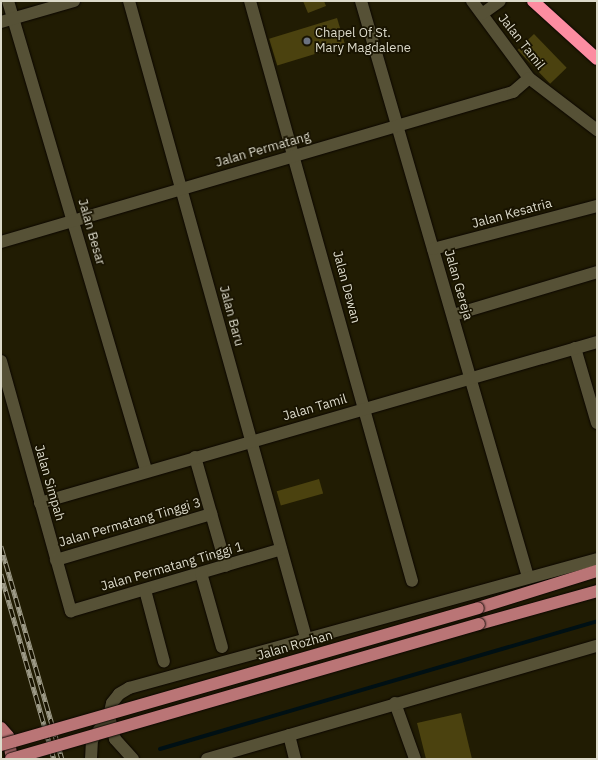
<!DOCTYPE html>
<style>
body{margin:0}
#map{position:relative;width:598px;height:760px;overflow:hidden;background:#211c03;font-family:"IBM Plex Sans",sans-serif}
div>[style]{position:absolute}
.stream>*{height:4px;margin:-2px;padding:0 2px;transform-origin:2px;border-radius:2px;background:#001014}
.building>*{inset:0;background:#4b420f;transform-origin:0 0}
.roads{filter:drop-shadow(0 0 1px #0b0600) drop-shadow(0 0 1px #0b0600)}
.minor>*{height:12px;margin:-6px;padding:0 6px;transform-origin:6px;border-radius:6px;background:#565136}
.major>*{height:12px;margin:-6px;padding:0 6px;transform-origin:6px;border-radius:6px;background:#ba7576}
.highway>*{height:12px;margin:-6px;padding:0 6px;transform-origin:6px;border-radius:6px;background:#fd8da1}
.rail>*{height:4.5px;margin-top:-2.25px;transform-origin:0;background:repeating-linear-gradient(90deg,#181300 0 9px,#9d9a87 0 18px);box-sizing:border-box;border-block:1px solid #9d9a87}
.bridges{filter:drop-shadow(0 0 1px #0b0600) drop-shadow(0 0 1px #0b0600)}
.major-bridge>*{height:12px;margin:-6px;padding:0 6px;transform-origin:6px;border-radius:6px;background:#ba7576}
.dots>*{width:11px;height:11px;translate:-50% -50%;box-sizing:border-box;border:2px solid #181300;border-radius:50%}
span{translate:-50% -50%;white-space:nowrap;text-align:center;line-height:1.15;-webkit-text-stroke:3.5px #181300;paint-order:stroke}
.poi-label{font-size:13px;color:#dcdaca}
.left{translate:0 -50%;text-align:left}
.street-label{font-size:13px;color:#dcdaca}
.frame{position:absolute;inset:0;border:2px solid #dcdaca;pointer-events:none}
</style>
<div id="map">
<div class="stream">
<div style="left:160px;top:749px;width:455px;rotate:-16.3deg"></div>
</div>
<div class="building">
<div style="clip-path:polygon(303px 1px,324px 1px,326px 6px,308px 13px)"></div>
<div style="left:337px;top:18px;width:28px;height:71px;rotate:73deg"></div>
<div style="left:534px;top:34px;width:47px;height:23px;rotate:46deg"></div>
<div style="left:319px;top:479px;width:15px;height:44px;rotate:74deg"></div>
<div style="clip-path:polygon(461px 713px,472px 759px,426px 759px,417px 723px)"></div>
</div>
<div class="roads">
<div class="minor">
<div style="left:8px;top:1px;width:490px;rotate:73.6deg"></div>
<div style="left:129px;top:1px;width:661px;rotate:74.47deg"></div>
<div style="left:250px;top:1px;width:602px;rotate:74.39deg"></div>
<div style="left:361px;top:1px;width:600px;rotate:73.83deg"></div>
<div style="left:472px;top:1px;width:96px;rotate:53.5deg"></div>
<div style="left:529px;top:78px;width:86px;rotate:37.4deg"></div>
<div style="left:482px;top:14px;width:22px;rotate:-36deg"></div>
<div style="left:1px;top:22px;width:76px;rotate:-16deg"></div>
<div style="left:1px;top:242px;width:534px;rotate:-16.33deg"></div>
<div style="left:513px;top:92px;width:21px;rotate:-41deg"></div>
<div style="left:433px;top:249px;width:170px;rotate:-14.7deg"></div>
<div style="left:453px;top:315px;width:150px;rotate:-16.6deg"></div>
<div style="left:575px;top:348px;width:78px;rotate:73.7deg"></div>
<div style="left:1px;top:361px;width:260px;rotate:74.4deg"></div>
<div style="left:71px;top:611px;width:219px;rotate:-16.4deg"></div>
<div style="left:195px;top:457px;width:113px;rotate:74.1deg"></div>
<div style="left:40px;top:503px;width:580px;rotate:-16.12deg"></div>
<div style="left:56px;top:560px;width:162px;rotate:-16.5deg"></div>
<div style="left:201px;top:573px;width:77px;rotate:74.2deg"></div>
<div style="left:145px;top:590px;width:74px;rotate:75.2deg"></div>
<div style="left:395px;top:703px;width:59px;rotate:70.3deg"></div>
<div style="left:289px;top:735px;width:25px;rotate:76deg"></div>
<div style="left:91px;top:759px;width:19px;rotate:-87deg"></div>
<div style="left:92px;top:740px;width:29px;rotate:-55deg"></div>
<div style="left:133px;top:759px;width:27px;rotate:-132deg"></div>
<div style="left:115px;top:739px;width:24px;rotate:-105deg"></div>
<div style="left:109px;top:716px;width:13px;rotate:-77deg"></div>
<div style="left:112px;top:703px;width:11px;rotate:-52deg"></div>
<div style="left:119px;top:694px;width:12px;rotate:-31deg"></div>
<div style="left:129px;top:688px;width:485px;rotate:-15.4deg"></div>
<div style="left:207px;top:759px;width:406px;rotate:-16.2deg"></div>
</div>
<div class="major">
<div style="left:478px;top:608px;width:125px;rotate:-17.3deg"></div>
<div style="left:479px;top:624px;width:123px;rotate:-15.6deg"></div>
<div style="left:1px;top:728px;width:11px;rotate:49deg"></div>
<div style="left:8px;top:736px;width:23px;rotate:80deg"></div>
</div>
<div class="highway">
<div style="left:533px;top:1px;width:86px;rotate:42.2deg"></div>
</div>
</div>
<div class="rail">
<div style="left:1px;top:546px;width:222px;rotate:74deg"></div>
<div style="left:1px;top:574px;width:192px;rotate:74deg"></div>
</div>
<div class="bridges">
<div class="major-bridge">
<div style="left:1px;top:745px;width:496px;rotate:-16deg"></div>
<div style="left:11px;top:759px;width:487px;rotate:-16.1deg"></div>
</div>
</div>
<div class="dots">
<div style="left:307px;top:41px;background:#6b7280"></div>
</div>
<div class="poi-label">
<span class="left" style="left:315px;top:41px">Chapel Of St.<br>Mary Magdalene</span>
</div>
<div class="street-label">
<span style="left:521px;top:42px;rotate:52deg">Jalan Tamil</span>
<span style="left:263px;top:150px;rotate:-16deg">Jalan Permatang</span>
<span style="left:512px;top:214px;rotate:-15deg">Jalan Kesatria</span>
<span style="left:91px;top:232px;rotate:74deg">Jalan Besar</span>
<span style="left:458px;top:285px;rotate:74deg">Jalan Gereja</span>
<span style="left:346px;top:287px;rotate:75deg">Jalan Dewan</span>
<span style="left:231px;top:316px;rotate:75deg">Jalan Baru</span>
<span style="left:315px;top:408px;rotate:-16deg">Jalan Tamil</span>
<span style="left:49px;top:483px;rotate:74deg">Jalan Simpah</span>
<span style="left:130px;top:523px;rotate:-16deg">Jalan Permatang Tinggi 3</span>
<span style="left:172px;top:567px;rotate:-16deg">Jalan Permatang Tinggi 1</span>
<span style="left:295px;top:646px;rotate:-16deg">Jalan Rozhan</span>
</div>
<div class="frame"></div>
</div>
